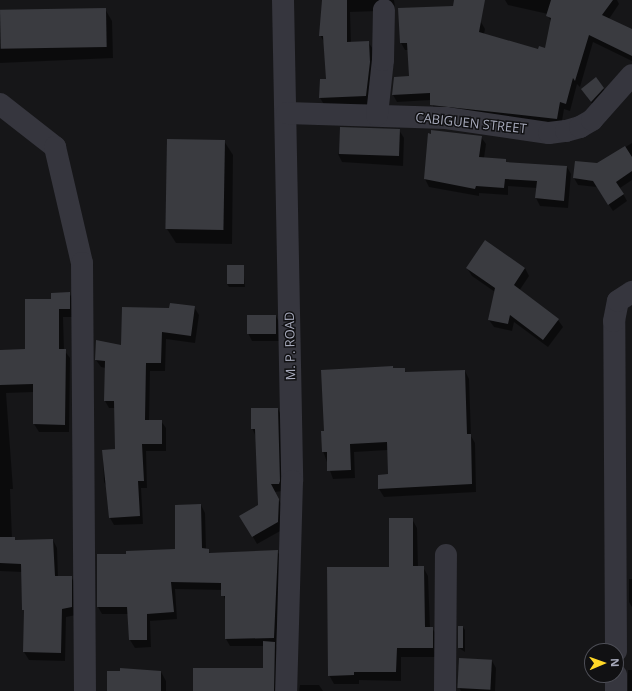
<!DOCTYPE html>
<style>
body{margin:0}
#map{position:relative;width:632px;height:691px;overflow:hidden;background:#161618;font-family:"Open Sans",sans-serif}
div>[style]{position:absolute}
.shadow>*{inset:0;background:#0007;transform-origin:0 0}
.building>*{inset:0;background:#3a3b40;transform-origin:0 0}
.minor>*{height:22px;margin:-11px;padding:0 11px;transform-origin:11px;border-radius:11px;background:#36363e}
span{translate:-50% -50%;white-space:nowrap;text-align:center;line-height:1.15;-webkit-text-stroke:3px #111113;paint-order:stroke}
.street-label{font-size:13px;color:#a6a9ba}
.north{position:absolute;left:584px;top:643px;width:40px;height:40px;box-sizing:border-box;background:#111113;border:1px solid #4d4e56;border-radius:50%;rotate:88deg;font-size:11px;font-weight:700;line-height:16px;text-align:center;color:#a6a9ba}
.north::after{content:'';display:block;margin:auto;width:14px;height:18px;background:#ffd727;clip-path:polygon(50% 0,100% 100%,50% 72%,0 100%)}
</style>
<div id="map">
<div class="shadow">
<div style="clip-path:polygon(323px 0,394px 0,395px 7px,389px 5px,378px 11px,350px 12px,351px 43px,368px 42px,373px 49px,370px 104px,325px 106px,320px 98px,321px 80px,327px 80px,324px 42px,320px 35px)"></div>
<div style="clip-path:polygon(505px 0,617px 0,619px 4px,609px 19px,632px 31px,632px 61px,593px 42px,580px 87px,577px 84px,570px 111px,564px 109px,561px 127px,435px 112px,431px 100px,397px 102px,393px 95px,410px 77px,408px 50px,405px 50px,401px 43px,481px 22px,485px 29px,484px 34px,539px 51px,546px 49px,551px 23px,548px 14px,508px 5px)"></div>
<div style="clip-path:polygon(105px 9px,112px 21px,113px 58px,0 63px,0 14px)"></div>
<div style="clip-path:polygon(603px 88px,608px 96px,596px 109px,587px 97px)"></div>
<div style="clip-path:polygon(399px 130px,404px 138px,403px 166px,342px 162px,338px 154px)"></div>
<div style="clip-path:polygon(432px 131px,481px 137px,486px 144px,484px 158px,505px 160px,507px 164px,567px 167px,571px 174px,568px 208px,540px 206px,536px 198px,537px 188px,508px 186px,508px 195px,479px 193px,479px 196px,429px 187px,425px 179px)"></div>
<div style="clip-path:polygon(224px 141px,233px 155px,232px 244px,176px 243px,167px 229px)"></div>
<div style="clip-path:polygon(632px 143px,632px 180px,620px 188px,627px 201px,613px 211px,597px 187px,578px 185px,574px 178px)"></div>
<div style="clip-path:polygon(243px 266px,245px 287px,229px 287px,227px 284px)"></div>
<div style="clip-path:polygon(467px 268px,525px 268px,529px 276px,519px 291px,558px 320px,563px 327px,548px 347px,514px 322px,512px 331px,494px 327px,489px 320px,495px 292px,472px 276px)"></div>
<div style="clip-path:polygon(69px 293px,74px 301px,74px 317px,63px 317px,64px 350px,70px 358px,69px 432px,39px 432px,34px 424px,34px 392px,6px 393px,13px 489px,10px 489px,12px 538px,16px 541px,53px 540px,57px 548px,58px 577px,71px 577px,76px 585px,76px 615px,66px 617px,65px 661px,29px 660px,24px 652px,25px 613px,22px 572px,0 571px,0 351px,26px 350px,52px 300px)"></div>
<div style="clip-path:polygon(194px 307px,199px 315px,195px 343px,166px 339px,165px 371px,150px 371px,149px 421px,161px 421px,166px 428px,166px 451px,146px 451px,147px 488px,141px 488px,143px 524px,114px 525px,110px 518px,108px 489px,104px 482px,103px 451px,116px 450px,115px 408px,109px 408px,105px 401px,106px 368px,101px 367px,96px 360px,122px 346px,170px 309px)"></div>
<div style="clip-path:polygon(276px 316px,280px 324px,281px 341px,252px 341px,248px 333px)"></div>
<div style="clip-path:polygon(393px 369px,404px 369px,406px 373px,465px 371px,469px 379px,471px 436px,475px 443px,476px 492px,384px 497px,379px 489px,379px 476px,389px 475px,388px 450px,354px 452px,355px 478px,333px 479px,323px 451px,326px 432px)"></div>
<div style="clip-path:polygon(278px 409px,282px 417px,283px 491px,274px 492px,283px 507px,282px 530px,257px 544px,241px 516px,259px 506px,256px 437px,252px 428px)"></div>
<div style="clip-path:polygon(201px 505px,205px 513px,206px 549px,211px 554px,277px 551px,281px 558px,276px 646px,280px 652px,279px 691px,194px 691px,264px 669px,264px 646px,230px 646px,226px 639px,226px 603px,222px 590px,175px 589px,177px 619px,150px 621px,151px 647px,135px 648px,130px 640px,128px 614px,102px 614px,98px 607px,127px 555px,176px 550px)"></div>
<div style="clip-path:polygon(412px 519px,417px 528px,418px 567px,423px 567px,428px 576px,430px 628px,432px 628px,438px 637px,438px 657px,401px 657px,401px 681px,359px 680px,359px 684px,334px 684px,329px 675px,390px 568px)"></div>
<div style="clip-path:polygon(629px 579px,632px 579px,632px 607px,629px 602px)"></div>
<div style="clip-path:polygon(459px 627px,463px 627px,465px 630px,465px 652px,459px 648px)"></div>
<div style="clip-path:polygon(492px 661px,496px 668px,495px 691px,461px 691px,459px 687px)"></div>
<div style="left:628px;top:670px;width:4px;height:21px"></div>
<div style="clip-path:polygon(161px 672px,166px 681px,166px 691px,108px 691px)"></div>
<div style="clip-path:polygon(300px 685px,319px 685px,323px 691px,299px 691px)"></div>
</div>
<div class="building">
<div style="clip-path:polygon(322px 0,347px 0,347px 42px,369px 41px,370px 62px,366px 96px,319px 98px,320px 79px,326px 79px,323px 36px,319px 36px)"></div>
<div style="clip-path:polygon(454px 0,485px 0,479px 32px,538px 49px,539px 46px,545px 48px,551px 18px,546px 16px,551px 0,613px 0,602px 15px,632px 29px,632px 56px,589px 35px,575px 81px,573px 78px,566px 104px,560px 102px,557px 119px,430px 105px,430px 93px,392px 95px,394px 77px,409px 76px,407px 43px,400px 43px,398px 8px,453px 6px)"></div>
<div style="left:106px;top:8px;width:39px;height:106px;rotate:89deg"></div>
<div style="clip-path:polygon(596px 77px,604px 88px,591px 102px,581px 89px)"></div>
<div style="left:340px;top:127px;width:60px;height:27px;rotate:2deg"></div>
<div style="clip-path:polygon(431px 130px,482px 136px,479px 157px,506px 159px,506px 162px,567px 166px,564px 201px,535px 198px,537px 181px,505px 179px,504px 188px,476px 186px,475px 189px,424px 179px,428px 133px,431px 134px)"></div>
<div style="left:167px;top:139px;width:58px;height:90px;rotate:1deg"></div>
<div style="clip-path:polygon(625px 146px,632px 157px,632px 171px,616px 182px,624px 194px,608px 205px,593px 181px,573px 178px,575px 161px,597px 163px)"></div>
<div style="clip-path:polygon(485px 240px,525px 268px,514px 285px,559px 319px,543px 340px,510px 315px,508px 324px,488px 320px,495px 288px,466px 268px)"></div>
<div style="left:227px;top:265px;width:17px;height:19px"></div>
<div style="clip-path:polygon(70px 292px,70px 309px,59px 309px,59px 349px,66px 349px,65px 425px,33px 424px,33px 384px,0 385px,0 350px,25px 349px,25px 299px,51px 299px,51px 293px)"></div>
<div style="clip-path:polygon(170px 303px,195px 306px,191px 336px,162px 332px,161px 363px,146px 363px,145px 420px,162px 420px,162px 444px,142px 444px,144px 481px,138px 481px,140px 516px,109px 518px,102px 450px,115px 449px,114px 401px,104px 401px,105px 361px,95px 360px,96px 340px,121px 345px,122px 307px,169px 308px)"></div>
<div style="left:247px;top:315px;width:29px;height:19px"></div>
<div style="clip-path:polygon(393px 366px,393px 368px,405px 368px,405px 372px,465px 370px,467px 434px,471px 434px,472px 484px,378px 489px,378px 475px,388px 474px,387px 442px,350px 444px,351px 470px,327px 471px,327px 452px,322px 452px,321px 431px,324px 431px,321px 370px)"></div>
<div style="clip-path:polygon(251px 408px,278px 408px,280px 481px,279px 484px,271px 484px,279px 499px,278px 522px,252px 537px,239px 516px,258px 505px,255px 429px,251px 429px)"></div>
<div style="clip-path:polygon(201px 504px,202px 548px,209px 549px,209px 553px,278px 550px,274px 638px,225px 639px,225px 596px,221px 596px,221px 583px,171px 582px,174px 612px,147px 614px,147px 640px,129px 640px,127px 607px,97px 607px,97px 554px,126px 554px,126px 551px,175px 549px,175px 505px)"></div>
<div style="clip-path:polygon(389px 518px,413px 518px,413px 566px,424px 566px,425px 627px,433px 627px,433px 648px,397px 648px,396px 672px,354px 672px,354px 675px,328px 676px,327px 567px,389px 567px)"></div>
<div style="clip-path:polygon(0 537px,15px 537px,15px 540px,53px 539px,55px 576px,72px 576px,72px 607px,62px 609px,61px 653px,23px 652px,24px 610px,22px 610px,21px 564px,0 563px)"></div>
<div style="left:458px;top:626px;width:5px;height:22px"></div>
<div style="clip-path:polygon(263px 641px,275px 642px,274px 691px,193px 691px,193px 668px,263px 668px)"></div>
<div style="left:459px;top:658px;width:33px;height:30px;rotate:3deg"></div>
<div style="clip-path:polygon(120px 668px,161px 671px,161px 691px,107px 691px,107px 671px,120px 671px)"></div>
</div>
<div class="minor">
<div style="left:283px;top:0;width:481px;rotate:88.9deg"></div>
<div style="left:292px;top:481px;width:210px;rotate:91.6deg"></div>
<div style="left:0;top:104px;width:70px;rotate:38deg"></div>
<div style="left:55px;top:147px;width:119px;rotate:76.9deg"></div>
<div style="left:82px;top:263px;width:428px;rotate:89.6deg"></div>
<div style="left:287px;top:113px;width:159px;rotate:1.8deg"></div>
<div style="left:446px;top:118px;width:104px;rotate:8.3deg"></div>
<div style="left:549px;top:133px;width:17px;rotate:-7deg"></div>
<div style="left:566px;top:131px;width:15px;rotate:-16deg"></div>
<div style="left:580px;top:127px;width:14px;rotate:-30deg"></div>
<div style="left:592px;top:120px;width:60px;rotate:-48.4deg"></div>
<div style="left:377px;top:115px;width:55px;rotate:-83.8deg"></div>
<div style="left:383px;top:60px;width:50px;rotate:-88.9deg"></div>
<div style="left:616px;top:651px;width:330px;rotate:-90.3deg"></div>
<div style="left:614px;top:321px;width:20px;rotate:-79deg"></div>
<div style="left:618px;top:301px;width:17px;rotate:-33deg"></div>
<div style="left:616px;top:675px;width:16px;rotate:90deg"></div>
<div style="left:445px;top:691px;width:136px;rotate:-89.6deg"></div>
</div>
<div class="street-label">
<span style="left:471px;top:123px;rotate:6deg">CABIGUEN STREET</span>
<span style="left:290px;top:346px;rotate:-91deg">M. P. ROAD</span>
</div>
<div class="north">N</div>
</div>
